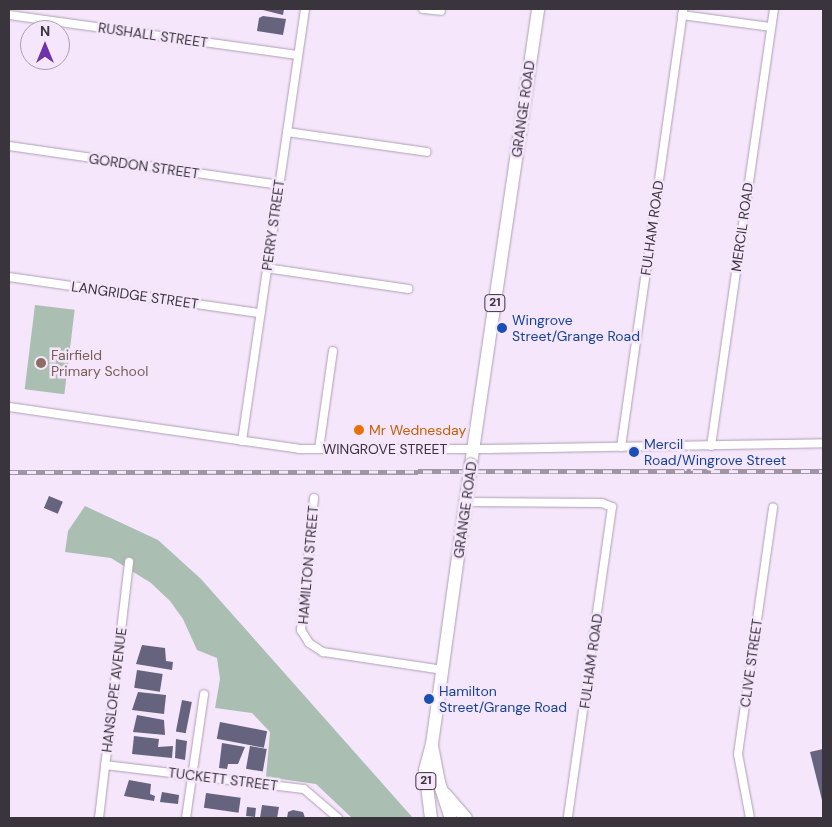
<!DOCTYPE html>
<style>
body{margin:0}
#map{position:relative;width:832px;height:827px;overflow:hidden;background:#f5e6fb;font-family:"DM Sans",sans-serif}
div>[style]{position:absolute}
.green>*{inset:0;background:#aabfb2;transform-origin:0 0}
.building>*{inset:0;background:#65637d;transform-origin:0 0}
.roads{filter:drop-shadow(0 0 1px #ad9fb2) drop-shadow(0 0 1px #ad9fb2)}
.minor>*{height:8px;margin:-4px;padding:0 4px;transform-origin:4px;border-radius:4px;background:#fff}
.primary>*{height:12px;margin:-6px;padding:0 6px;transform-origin:6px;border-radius:6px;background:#fff}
.rail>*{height:5px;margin-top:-2.5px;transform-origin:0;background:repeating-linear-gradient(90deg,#f5e6fb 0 9px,#a095a5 0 18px);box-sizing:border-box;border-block:1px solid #a095a5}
.bridges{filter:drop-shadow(0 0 1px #ad9fb2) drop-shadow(0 0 1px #ad9fb2)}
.primary-bridge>*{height:12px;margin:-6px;padding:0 6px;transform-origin:6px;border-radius:6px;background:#fff}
.dots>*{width:14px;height:14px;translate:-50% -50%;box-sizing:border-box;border:2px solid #f5e6fb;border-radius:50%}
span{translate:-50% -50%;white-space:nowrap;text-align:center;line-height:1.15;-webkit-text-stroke:5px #f5e6fb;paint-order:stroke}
.shield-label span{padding:1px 4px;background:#f5e6fb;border:1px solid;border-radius:4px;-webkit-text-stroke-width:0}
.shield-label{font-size:12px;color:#3a343c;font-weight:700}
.street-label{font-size:14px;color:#3a343c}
.transit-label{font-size:14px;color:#164399}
.left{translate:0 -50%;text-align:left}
.education-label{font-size:14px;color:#785e54}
.food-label{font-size:14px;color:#c56008}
.frame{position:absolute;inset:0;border:10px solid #3a343c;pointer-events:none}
.north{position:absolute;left:20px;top:20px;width:50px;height:50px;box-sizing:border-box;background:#f5e6fb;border:1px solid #aa9faf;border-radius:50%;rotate:0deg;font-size:14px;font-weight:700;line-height:20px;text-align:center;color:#3a343c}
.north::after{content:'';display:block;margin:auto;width:18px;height:22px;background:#6f32a8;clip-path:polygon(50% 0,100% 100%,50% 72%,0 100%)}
</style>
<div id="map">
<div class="green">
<div style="left:35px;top:305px;width:40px;height:85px;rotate:7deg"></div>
<div style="clip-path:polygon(85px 506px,158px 540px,201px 579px,413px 818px,352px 818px,316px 784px,266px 777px,270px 732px,252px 713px,215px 708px,220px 679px,217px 658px,197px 650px,183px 619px,170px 601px,151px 583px,111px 558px,65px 552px,68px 531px)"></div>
</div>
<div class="building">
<div style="clip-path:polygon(259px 9px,284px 9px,283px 15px)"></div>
<div style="clip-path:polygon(263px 16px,286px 19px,283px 35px,257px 31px,259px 18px)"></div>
<div style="left:49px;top:496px;width:15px;height:13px;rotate:23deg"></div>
<div style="clip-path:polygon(142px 645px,165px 648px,166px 661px,173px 662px,172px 670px,136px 664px)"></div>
<div style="left:137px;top:670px;width:26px;height:18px;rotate:9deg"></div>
<div style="clip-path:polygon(138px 692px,166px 695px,164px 714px,132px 710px)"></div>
<div style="left:182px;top:700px;width:10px;height:32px;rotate:11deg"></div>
<div style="clip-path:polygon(137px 715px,164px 720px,165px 735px,133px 732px)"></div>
<div style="left:220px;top:722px;width:48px;height:17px;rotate:11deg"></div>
<div style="clip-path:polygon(134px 736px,159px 739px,158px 747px,173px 746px,172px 758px,132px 754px)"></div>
<div style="clip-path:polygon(176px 739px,187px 741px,185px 760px,175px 758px)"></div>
<div style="clip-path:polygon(222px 743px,245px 747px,238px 764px,228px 764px,227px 769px,219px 768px)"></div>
<div style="left:250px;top:746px;width:17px;height:23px;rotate:10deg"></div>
<div style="clip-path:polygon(823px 749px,823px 804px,810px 752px)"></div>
<div style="clip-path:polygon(129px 780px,151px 784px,150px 794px,155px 796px,154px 801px,124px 796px)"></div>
<div style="clip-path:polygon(162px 792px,179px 795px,178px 804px,160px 802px)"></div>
<div style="left:206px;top:793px;width:35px;height:15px;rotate:8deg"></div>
<div style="clip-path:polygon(262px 805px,279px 807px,277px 818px,260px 818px)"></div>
<div style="left:247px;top:807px;width:9px;height:9px;rotate:6deg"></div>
<div style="clip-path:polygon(293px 810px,303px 812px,305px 818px,287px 818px,288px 812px)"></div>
</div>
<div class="roads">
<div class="minor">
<div style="left:423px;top:9px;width:18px;rotate:6deg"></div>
<div style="left:9px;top:15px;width:291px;rotate:7.9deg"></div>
<div style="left:682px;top:15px;width:90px;rotate:7.7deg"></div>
<div style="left:287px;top:132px;width:141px;rotate:8.1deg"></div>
<div style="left:9px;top:146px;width:272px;rotate:8.2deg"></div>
<div style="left:266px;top:268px;width:144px;rotate:8.4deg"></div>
<div style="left:9px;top:277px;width:254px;rotate:8.2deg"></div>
<div style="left:9px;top:407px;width:293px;rotate:8.2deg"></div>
<div style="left:299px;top:449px;width:192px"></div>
<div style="left:491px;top:449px;width:332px;rotate:-1deg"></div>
<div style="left:242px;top:441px;width:437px;rotate:-81.7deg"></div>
<div style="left:711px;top:446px;width:442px;rotate:-81.8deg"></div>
<div style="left:621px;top:447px;width:442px;rotate:-81.9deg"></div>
<div style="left:319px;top:449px;width:99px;rotate:-81.9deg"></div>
<div style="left:314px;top:498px;width:133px;rotate:95.6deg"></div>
<div style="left:301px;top:630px;width:15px;rotate:58deg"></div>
<div style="left:309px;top:643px;width:17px;rotate:33deg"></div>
<div style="left:323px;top:652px;width:121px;rotate:8.5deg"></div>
<div style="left:466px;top:502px;width:136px;rotate:0.4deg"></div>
<div style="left:602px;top:503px;width:11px;rotate:22deg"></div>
<div style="left:612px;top:507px;width:314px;rotate:98.1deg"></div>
<div style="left:105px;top:765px;width:200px;rotate:6.9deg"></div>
<div style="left:304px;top:789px;width:45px;rotate:40.5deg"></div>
<div style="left:99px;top:818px;width:258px;rotate:-83.3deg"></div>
<div style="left:186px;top:818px;width:125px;rotate:-81.7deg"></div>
<div style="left:750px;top:818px;width:65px;rotate:-100.6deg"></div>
<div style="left:738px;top:754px;width:249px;rotate:-81.9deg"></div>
</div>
<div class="primary">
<div style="left:471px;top:464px;width:460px;rotate:-81.6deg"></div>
<div style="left:432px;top:746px;width:37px;rotate:79deg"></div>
<div style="left:439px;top:782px;width:38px;rotate:72deg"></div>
<div style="left:445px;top:794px;width:32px;rotate:49deg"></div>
<div style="left:431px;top:818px;width:48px;rotate:-97.1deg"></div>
<div style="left:425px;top:770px;width:27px;rotate:-75deg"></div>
<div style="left:432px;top:744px;width:246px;rotate:-82.1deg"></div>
</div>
</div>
<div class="rail">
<div style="left:9px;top:472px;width:814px;rotate:-0.07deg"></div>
</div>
<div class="bridges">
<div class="primary-bridge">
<div style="left:466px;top:500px;width:36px;rotate:-82deg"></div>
</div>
</div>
<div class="dots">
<div style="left:502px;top:328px;background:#1a4fb4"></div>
<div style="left:41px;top:363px;background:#8d6e63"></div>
<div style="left:359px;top:430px;background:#e8710a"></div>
<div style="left:634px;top:452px;background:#1a4fb4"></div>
<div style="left:429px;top:699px;background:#1a4fb4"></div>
</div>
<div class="shield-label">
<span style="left:495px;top:303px">21</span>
<span style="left:426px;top:781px">21</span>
</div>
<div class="street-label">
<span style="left:153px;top:35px;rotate:8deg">RUSHALL STREET</span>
<span style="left:523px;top:109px;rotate:-82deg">GRANGE ROAD</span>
<span style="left:144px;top:166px;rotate:8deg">GORDON STREET</span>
<span style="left:273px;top:225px;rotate:-82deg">PERRY STREET</span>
<span style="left:742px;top:227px;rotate:-82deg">MERCIL ROAD</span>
<span style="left:652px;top:228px;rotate:-82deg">FULHAM ROAD</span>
<span style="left:135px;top:295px;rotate:8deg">LANGRIDGE STREET</span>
<span style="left:385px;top:449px">WINGROVE STREET</span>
<span style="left:465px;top:510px;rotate:-82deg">GRANGE ROAD</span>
<span style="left:308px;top:565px;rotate:-85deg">HAMILTON STREET</span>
<span style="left:591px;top:661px;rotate:-82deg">FULHAM ROAD</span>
<span style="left:751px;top:663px;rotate:-82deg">CLIVE STREET</span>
<span style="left:114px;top:690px;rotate:-83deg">HANSLOPE AVENUE</span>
<span style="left:223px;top:779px;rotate:7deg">TUCKETT STREET</span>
</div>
<div class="transit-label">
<span class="left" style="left:512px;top:328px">Wingrove<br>Street/Grange Road</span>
<span class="left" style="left:644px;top:452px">Mercil<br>Road/Wingrove Street</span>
<span class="left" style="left:439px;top:699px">Hamilton<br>Street/Grange Road</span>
</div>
<div class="education-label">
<span class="left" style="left:51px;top:363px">Fairfield<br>Primary School</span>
</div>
<div class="food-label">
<span class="left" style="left:369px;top:430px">Mr Wednesday</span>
</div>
<div class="frame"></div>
<div class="north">N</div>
</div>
